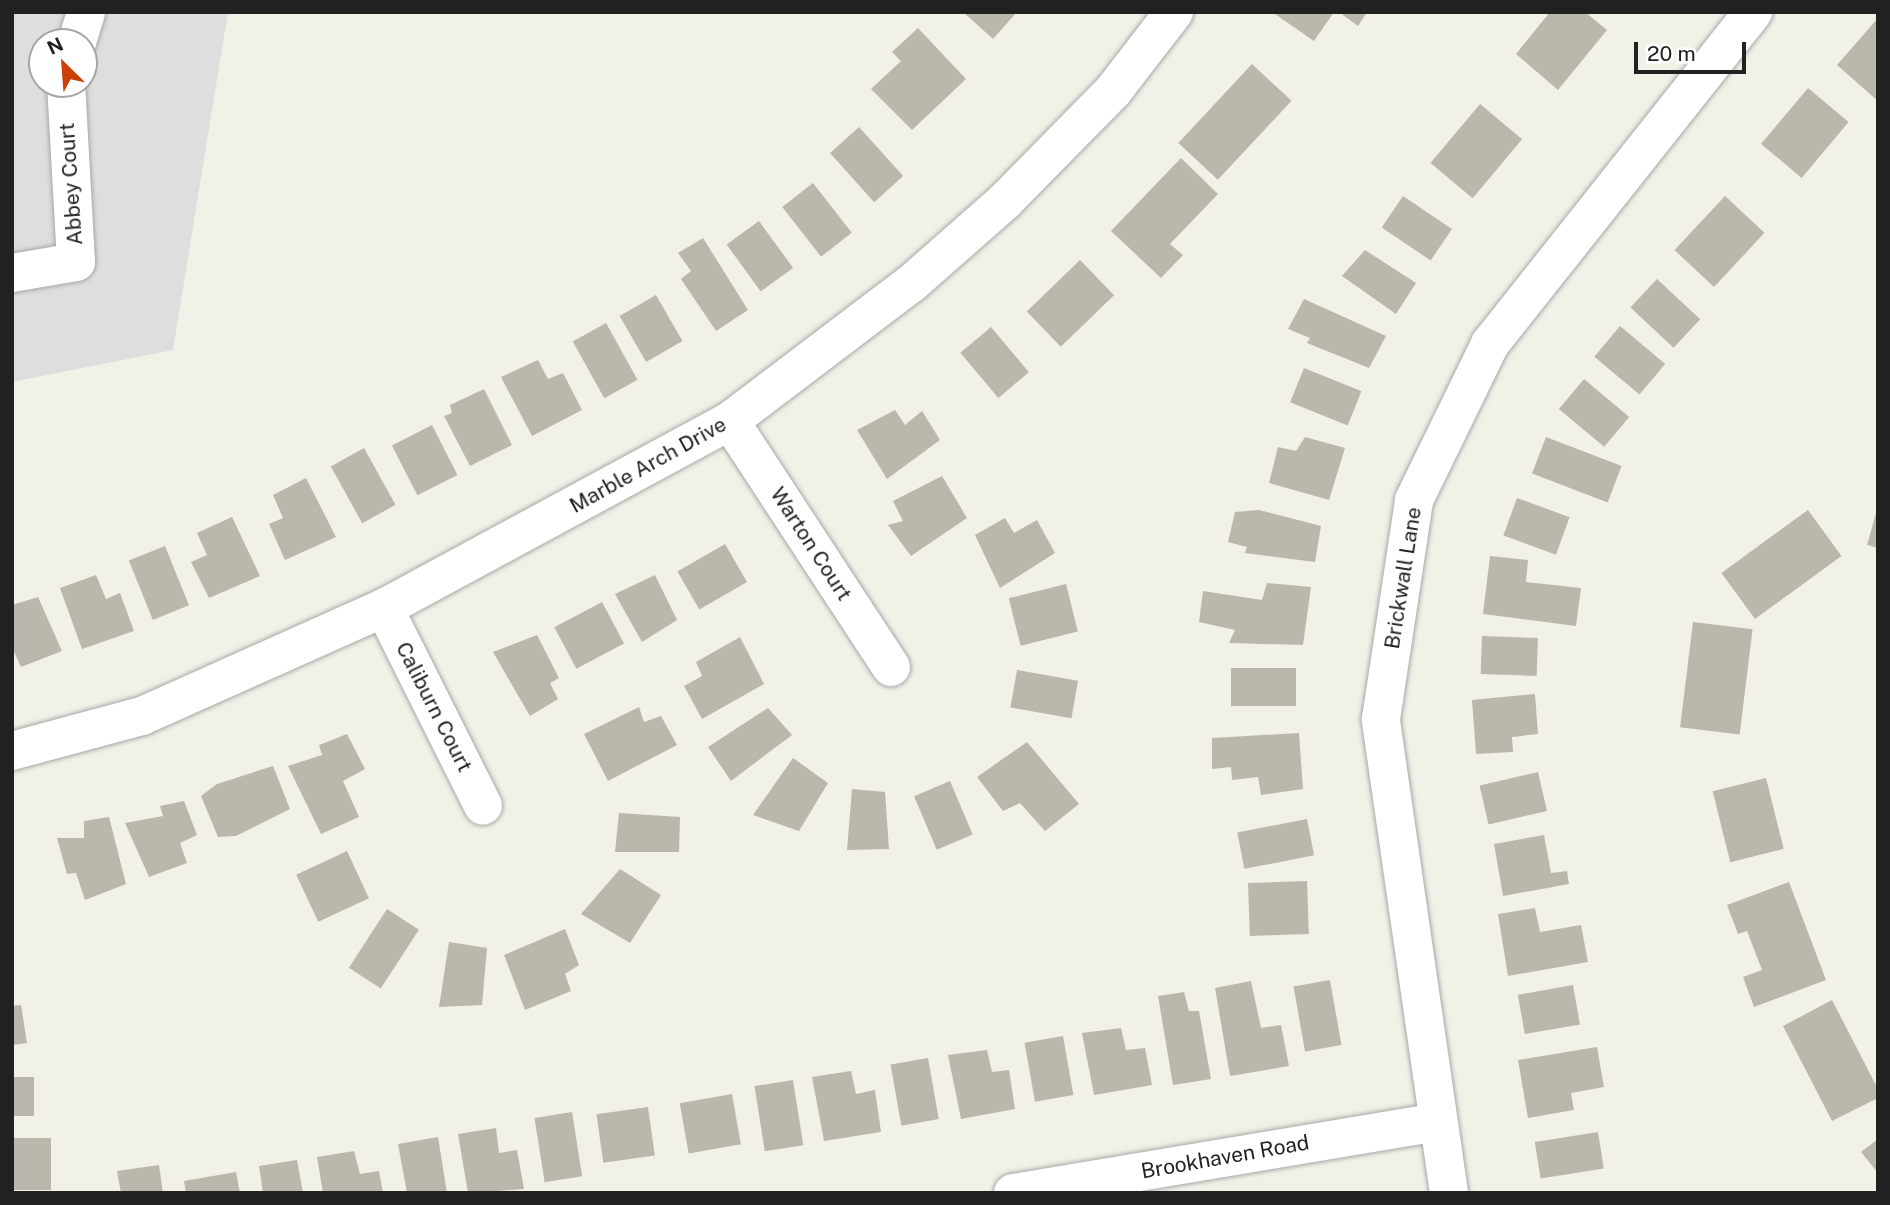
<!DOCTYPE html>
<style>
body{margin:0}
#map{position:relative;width:1890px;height:1205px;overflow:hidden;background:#f1f1e8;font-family:"Public Sans",sans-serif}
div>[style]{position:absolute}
.residential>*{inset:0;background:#dfdede}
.building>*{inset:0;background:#bbb7ad;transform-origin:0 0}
.roads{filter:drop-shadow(0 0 2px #a8a8a8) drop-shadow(0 0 2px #a8a8a8)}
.street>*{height:38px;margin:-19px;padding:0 19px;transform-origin:19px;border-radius:19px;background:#fff}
span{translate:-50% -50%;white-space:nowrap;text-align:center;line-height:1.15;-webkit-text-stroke:5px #fff;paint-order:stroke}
.street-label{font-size:21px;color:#212121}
.frame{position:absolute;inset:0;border:14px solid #212121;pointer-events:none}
.north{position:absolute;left:28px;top:28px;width:70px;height:70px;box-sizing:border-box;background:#fff;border:2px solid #a6a6a6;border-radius:50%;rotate:335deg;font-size:19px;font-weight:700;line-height:28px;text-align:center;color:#212121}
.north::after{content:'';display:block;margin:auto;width:24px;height:32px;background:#cc4006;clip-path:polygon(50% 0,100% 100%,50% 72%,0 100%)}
.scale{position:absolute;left:1634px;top:42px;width:112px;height:32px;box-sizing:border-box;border:4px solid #212121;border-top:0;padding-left:9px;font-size:21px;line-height:24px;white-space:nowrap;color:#212121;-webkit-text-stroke:5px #fff;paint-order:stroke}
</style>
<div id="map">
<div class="residential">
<div style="clip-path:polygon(evenodd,12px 12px,228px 12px,173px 350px,12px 382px,12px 12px,42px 42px,84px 42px,84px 84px,42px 84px,42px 42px)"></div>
</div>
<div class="building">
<div style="clip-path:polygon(963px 12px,1017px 12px,993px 39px)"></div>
<div style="clip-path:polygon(1272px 12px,1334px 12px,1314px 41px)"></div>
<div style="clip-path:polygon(1339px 12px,1367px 12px,1358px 26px)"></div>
<div style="clip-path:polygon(1550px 12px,1585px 12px,1607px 30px,1558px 90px,1516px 54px)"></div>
<div style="clip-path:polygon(1878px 18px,1878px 101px,1837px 65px)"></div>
<div style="clip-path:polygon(918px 28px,966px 79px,912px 130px,871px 89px,901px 61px,892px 52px)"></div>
<div style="left:1252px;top:64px;width:54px;height:108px;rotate:43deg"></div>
<div style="left:1808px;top:88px;width:53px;height:73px;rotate:40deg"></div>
<div style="left:1480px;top:104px;width:55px;height:77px;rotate:40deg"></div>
<div style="left:859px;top:127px;width:66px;height:39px;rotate:48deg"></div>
<div style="clip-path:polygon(1181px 158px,1218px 194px,1170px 244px,1183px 255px,1161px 278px,1111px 231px)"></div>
<div style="left:813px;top:183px;width:63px;height:39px;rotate:52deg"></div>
<div style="left:1403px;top:196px;width:59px;height:38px;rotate:34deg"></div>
<div style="left:1725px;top:196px;width:54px;height:74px;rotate:43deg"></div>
<div style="left:759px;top:221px;width:58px;height:40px;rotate:54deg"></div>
<div style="clip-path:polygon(703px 238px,748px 310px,716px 331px,681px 279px,691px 271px,678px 253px)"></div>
<div style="clip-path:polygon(1365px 250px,1416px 283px,1396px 314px,1342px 276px)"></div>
<div style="left:1080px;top:260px;width:49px;height:74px;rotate:46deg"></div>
<div style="left:1657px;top:279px;width:59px;height:39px;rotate:43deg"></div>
<div style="left:656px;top:295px;width:53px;height:42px;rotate:60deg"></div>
<div style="clip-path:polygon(1304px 299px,1386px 336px,1369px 368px,1307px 343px,1310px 338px,1288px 329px)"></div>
<div style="left:606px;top:323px;width:65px;height:38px;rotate:61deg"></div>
<div style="left:1620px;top:326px;width:59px;height:40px;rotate:40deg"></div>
<div style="left:991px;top:327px;width:59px;height:40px;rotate:50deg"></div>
<div style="clip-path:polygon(538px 360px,548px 379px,563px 373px,582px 410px,532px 436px,501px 377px)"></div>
<div style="left:1304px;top:368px;width:62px;height:37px;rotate:22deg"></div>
<div style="left:1584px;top:379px;width:59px;height:39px;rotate:40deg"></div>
<div style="clip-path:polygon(484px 389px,512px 445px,470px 466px,444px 416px,452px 413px,450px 405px)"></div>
<div style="clip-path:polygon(895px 410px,905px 425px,922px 411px,940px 440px,887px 479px,857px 430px)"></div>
<div style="left:432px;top:425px;width:56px;height:45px;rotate:63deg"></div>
<div style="clip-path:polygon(1305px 437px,1345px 448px,1329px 500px,1269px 483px,1278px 447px,1296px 451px)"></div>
<div style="left:1546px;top:437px;width:81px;height:39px;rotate:21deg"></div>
<div style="left:364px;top:448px;width:65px;height:38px;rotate:61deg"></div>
<div style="clip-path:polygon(942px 476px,967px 518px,911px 556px,888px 525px,903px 521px,893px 501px)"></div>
<div style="clip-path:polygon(306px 478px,336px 537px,285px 560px,269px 524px,283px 518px,273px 495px)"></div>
<div style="left:1517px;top:498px;width:56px;height:40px;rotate:20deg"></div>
<div style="clip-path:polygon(1878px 506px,1878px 548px,1867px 545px)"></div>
<div style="clip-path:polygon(1259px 510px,1321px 526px,1315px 562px,1245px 553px,1247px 547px,1228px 542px,1235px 512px)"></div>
<div style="left:1808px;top:510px;width:57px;height:107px;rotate:54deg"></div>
<div style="clip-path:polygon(232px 517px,260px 576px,209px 598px,191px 562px,207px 555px,197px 533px)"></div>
<div style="clip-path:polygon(1005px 518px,1014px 533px,1037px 520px,1055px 553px,1000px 588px,975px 535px)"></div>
<div style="left:725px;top:544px;width:44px;height:55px;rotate:60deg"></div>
<div style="left:165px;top:546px;width:64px;height:39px;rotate:68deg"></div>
<div style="clip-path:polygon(1490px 556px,1528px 560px,1526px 582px,1581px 588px,1576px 626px,1483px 614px)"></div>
<div style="clip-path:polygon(96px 575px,106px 599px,120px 593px,134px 631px,82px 649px,60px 588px)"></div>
<div style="clip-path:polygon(655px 575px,677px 620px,642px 642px,615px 594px)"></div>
<div style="clip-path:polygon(1267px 583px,1311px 587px,1303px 645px,1229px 643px,1235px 630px,1199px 622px,1203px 591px,1262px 600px)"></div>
<div style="left:1066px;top:584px;width:49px;height:59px;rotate:76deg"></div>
<div style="clip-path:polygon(38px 597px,62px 651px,21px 667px,12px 647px,12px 605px)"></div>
<div style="left:602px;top:602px;width:47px;height:54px;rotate:62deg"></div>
<div style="left:1693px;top:622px;width:60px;height:106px;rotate:7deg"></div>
<div style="clip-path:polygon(537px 635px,559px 678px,550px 683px,558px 699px,530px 716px,493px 652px)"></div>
<div style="left:1482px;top:636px;width:56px;height:38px;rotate:2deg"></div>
<div style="clip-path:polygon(740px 637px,764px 684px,702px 719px,684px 686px,702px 676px,696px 662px)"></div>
<div style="left:1231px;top:668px;width:65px;height:38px"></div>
<div style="left:1017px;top:670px;width:62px;height:38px;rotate:10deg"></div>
<div style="clip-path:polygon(1535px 694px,1538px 734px,1512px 737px,1513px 752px,1476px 754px,1472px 700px)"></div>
<div style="clip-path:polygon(639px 707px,644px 722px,661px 716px,677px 745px,608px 781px,584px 734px)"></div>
<div style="clip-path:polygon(768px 708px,792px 735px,731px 781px,708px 747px)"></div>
<div style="clip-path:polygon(1299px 733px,1303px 789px,1261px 795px,1258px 777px,1232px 780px,1231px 767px,1212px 769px,1212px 738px)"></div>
<div style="clip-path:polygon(347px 734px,365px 769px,343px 781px,359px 817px,321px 834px,288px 766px,322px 755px,319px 745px)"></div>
<div style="clip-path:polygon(1027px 742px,1079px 804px,1045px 831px,1020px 803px,1003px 811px,977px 777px)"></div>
<div style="clip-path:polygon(793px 758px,828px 783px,799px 831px,753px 815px)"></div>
<div style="clip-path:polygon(273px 766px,290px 809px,236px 836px,218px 837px,201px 796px,217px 784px)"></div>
<div style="left:1538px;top:772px;width:40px;height:60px;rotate:77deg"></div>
<div style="left:1766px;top:778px;width:73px;height:55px;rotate:76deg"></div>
<div style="left:950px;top:781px;width:58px;height:39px;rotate:67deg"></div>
<div style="clip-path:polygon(852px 789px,885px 792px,889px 849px,847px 850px)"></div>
<div style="clip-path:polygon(184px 801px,197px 835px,180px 843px,187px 863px,149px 877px,125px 823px,163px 816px,160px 806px)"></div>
<div style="clip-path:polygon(619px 813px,680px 817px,679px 852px,615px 852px)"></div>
<div style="clip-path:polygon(109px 817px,126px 884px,85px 900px,76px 873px,67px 874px,57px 838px,84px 838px,84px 821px)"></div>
<div style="left:1307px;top:819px;width:37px;height:71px;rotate:79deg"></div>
<div style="clip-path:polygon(1544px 835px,1551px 873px,1567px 871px,1569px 884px,1503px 896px,1494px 844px)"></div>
<div style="left:347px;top:851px;width:52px;height:56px;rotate:65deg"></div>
<div style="clip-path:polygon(620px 869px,661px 895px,630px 943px,581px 914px)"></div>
<div style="left:1307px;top:881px;width:53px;height:59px;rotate:88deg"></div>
<div style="clip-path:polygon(1789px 882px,1826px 980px,1754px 1007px,1743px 977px,1762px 970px,1747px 931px,1738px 934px,1727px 905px)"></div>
<div style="clip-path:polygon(1535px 908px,1540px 932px,1581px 925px,1588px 962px,1508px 976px,1498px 914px)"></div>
<div style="left:387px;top:909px;width:38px;height:70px;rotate:33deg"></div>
<div style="clip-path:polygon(565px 929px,579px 965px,565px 974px,571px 991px,525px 1010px,504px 955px)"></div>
<div style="clip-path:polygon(449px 942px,487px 948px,482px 1005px,439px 1007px)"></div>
<div style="left:1330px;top:980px;width:66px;height:37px;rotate:80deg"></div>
<div style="clip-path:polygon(1251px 981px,1261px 1028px,1281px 1025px,1289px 1066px,1230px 1076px,1215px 988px)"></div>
<div style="left:1573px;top:985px;width:40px;height:56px;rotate:80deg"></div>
<div style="clip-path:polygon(1184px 992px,1189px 1011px,1199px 1011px,1211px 1079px,1173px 1085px,1158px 996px)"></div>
<div style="clip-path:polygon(1832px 1000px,1878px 1089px,1878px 1098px,1832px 1121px,1783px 1026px)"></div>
<div style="clip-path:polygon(21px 1005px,27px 1043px,12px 1045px,12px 1006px)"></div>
<div style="clip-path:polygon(1121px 1028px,1126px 1050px,1145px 1048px,1152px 1085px,1094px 1095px,1082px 1033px)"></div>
<div style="left:1063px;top:1036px;width:60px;height:39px;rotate:80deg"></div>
<div style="clip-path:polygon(1597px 1047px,1604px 1087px,1571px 1093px,1574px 1110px,1528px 1118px,1518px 1060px)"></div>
<div style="clip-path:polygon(987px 1050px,992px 1072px,1009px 1070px,1015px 1109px,961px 1119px,948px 1055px)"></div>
<div style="left:928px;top:1058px;width:62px;height:38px;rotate:80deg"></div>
<div style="clip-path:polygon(851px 1071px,856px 1094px,875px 1090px,881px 1132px,824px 1141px,812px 1077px)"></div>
<div style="left:34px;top:1077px;width:39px;height:22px;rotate:90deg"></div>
<div style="left:793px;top:1080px;width:66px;height:39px;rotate:81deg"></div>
<div style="left:732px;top:1094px;width:51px;height:53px;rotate:80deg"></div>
<div style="left:648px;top:1107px;width:49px;height:52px;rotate:82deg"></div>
<div style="left:572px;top:1112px;width:65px;height:38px;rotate:81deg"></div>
<div style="clip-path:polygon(496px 1128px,499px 1153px,517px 1150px,524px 1189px,468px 1193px,458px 1134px)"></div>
<div style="left:1598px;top:1132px;width:37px;height:64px;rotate:81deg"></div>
<div style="clip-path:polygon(438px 1137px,447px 1193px,407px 1193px,398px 1144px)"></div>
<div style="left:12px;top:1138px;width:39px;height:52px"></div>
<div style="clip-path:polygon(1878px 1139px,1878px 1173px,1861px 1152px)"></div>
<div style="clip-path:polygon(354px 1151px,360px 1174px,379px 1171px,383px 1193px,323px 1193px,317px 1157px)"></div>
<div style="clip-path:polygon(297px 1160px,303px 1193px,263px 1193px,259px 1166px)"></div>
<div style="clip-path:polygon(159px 1165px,163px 1193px,121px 1193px,117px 1171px)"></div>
<div style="clip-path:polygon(236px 1172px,240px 1193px,186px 1193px,184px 1181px)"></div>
</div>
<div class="roads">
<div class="street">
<div style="left:77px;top:42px;width:31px;rotate:-73deg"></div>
<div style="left:12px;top:273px;width:65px;rotate:-9.8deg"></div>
<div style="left:76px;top:262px;width:178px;rotate:-93.2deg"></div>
<div style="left:730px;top:421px;width:294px;rotate:56.8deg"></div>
<div style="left:384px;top:608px;width:221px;rotate:63.4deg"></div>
<div style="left:12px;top:751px;width:135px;rotate:-15.1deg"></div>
<div style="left:142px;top:716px;width:265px;rotate:-24.1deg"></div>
<div style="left:384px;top:608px;width:393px;rotate:-28.4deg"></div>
<div style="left:730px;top:421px;width:228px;rotate:-37.2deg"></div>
<div style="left:912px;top:283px;width:124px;rotate:-41.4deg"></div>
<div style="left:1005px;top:201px;width:154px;rotate:-45.5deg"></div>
<div style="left:1113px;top:91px;width:100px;rotate:-52.3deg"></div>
<div style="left:1013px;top:1193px;width:430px;rotate:-9.5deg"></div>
<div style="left:1449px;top:1193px;width:479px;rotate:-98.2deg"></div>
<div style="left:1381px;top:719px;width:221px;rotate:-81.4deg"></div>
<div style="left:1414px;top:500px;width:174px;rotate:-64deg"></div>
<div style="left:1490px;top:344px;width:424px;rotate:-51.6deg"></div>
</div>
</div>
<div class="street-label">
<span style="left:71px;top:184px;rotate:-94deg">Abbey Court</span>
<span style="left:648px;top:465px;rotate:-29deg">Marble Arch Drive</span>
<span style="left:811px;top:544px;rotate:57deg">Warton Court</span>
<span style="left:1403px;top:578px;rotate:-81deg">Brickwall Lane</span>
<span style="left:434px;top:707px;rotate:63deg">Caliburn Court</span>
<span style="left:1225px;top:1157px;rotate:-10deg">Brookhaven Road</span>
</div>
<div class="frame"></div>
<div class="north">N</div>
<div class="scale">20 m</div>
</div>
